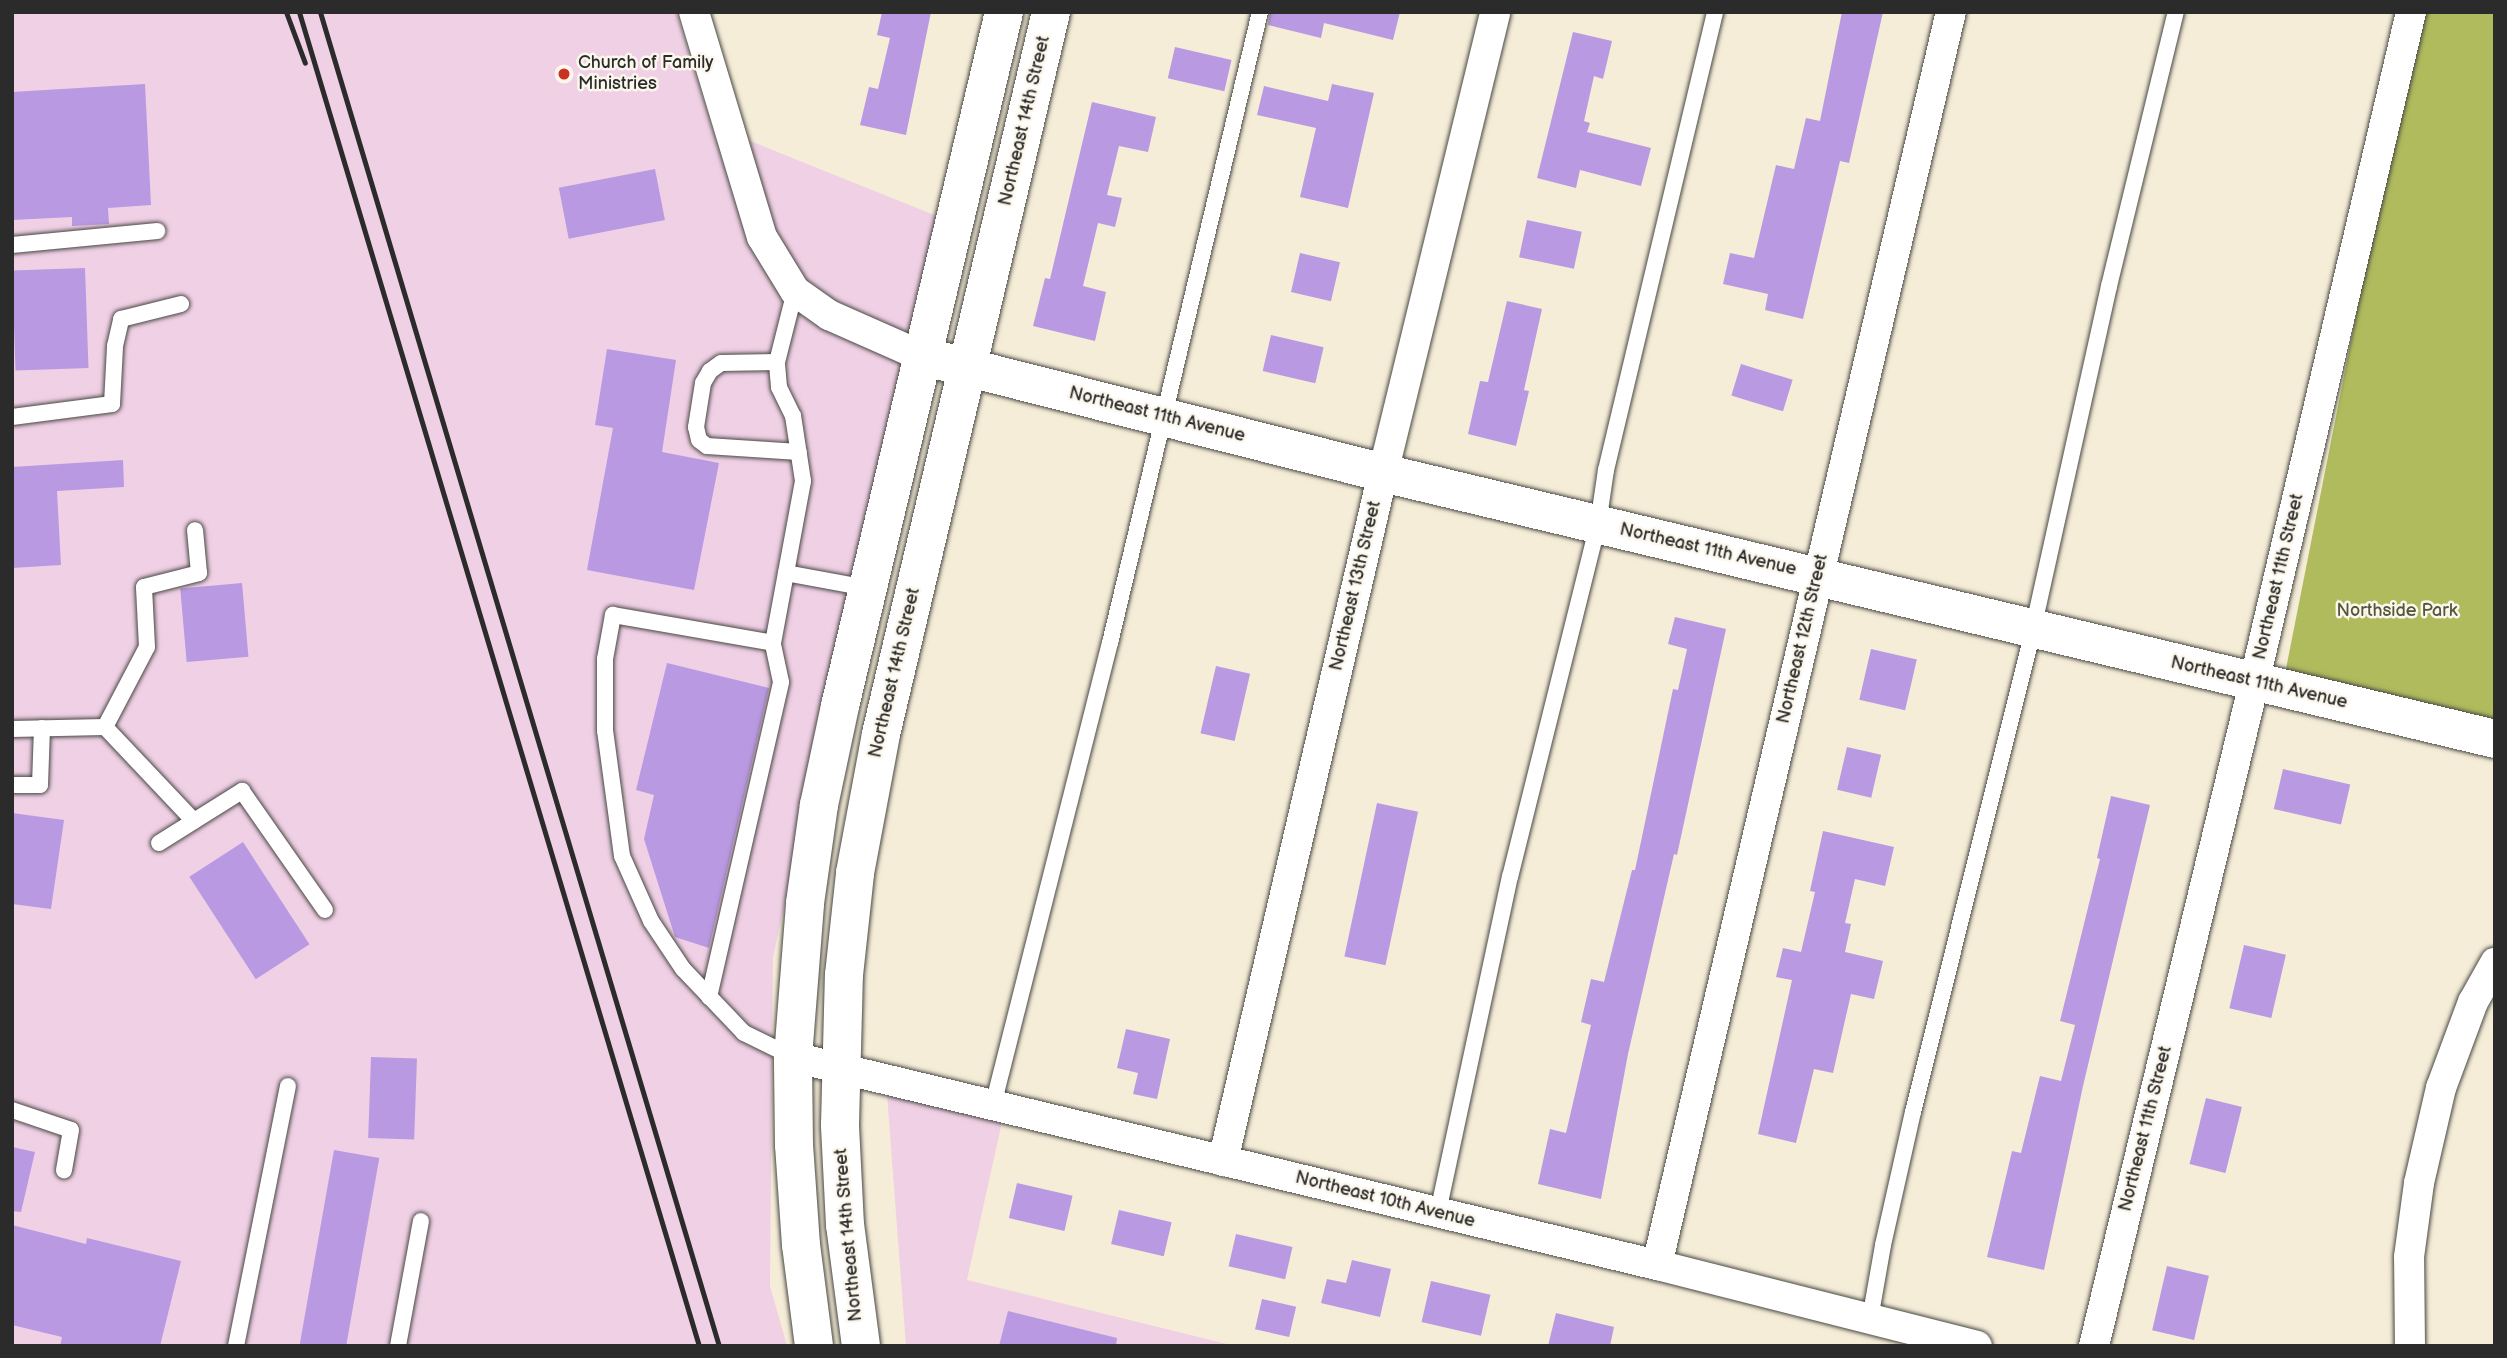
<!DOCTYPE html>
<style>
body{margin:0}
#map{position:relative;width:2507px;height:1358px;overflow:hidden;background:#f5edd7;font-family:"Balsamiq Sans",sans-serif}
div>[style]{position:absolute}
.built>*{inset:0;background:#f0d0e5}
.green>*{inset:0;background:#afbb5d}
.building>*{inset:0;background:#b999e1;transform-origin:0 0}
.roads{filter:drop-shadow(0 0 2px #494845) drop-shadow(0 0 2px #494845)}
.service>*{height:16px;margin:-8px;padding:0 8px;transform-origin:8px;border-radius:8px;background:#fff}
.minor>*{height:30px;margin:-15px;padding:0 15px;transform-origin:15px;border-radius:15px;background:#fff}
.tertiary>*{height:38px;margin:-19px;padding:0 19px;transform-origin:19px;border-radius:19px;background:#fff}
.primary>*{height:38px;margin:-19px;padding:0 19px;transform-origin:19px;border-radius:19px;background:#fff}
.rail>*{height:5px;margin:-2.5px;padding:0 2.5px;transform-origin:2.5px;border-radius:2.5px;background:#2b2b2b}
.dots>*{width:19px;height:19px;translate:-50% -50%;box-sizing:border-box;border:4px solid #fbf7ec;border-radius:50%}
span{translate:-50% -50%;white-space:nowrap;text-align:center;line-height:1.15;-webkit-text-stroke:5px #fbf7ec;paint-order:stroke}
.poi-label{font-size:18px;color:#2b2b2b}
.left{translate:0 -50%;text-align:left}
.street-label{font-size:18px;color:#2b2b2b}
.park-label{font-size:18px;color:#53563a}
.frame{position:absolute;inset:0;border:14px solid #2b2b2b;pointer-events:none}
</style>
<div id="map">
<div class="built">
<div style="clip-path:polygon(12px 12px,676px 12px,747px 240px,782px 297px,904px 363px,773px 957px,770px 1286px,787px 1346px,12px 1346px)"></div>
<div style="clip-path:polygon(748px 140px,939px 217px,911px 336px,837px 303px,807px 283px,776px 233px)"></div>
<div style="clip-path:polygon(887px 1094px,1002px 1122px,967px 1280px,1235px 1346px,906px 1346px)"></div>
</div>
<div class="green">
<div style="clip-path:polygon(2416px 12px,2495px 12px,2495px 739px,2282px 689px)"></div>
</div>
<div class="building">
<div style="clip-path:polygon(882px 12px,931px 12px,906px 135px,860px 125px,869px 87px,878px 89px,890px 38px,877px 35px)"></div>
<div style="clip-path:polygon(1270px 12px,1400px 12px,1393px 40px,1324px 23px,1321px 38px,1268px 25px)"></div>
<div style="clip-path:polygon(1842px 12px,1883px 12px,1849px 163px,1840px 161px,1803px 319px,1765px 310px,1768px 294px,1723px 284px,1730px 253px,1754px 258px,1776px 165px,1794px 169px,1806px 118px,1820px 121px)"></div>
<div style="clip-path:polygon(1573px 32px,1612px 41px,1603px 79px,1594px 76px,1584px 121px,1590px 123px,1587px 132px,1651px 148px,1641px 186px,1580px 170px,1576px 188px,1537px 178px)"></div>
<div style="left:1175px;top:47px;width:58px;height:32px;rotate:13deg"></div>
<div style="clip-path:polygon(145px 84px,151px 205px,108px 208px,109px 224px,72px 226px,72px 217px,12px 220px,12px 92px)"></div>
<div style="clip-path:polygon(1332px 84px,1374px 93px,1348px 208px,1300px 197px,1316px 128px,1257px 115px,1264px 86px,1328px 101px)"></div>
<div style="clip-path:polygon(1092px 102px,1156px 117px,1148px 152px,1119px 146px,1107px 195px,1122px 198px,1115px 227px,1098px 223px,1083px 286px,1106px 292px,1095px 341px,1033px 326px,1045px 278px,1050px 279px)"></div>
<div style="left:655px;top:169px;width:52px;height:98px;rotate:79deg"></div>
<div style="left:1527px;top:220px;width:56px;height:38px;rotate:12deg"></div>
<div style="left:1300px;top:253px;width:41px;height:40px;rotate:13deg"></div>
<div style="left:85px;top:268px;width:100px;height:73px;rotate:88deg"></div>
<div style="clip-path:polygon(1507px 301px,1542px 309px,1524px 390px,1529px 391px,1516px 446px,1468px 434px,1480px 381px,1488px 382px)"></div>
<div style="left:1271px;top:335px;width:54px;height:37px;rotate:13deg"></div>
<div style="clip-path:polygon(607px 349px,676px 360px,662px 452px,719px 463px,694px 590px,587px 570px,613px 428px,595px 425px)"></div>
<div style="left:1741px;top:364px;width:54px;height:33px;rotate:17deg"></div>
<div style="clip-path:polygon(123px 460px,124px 487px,57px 491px,61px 565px,12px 568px,12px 467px)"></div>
<div style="left:242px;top:583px;width:74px;height:62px;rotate:85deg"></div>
<div style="clip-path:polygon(1675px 617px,1726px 629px,1677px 855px,1674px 854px,1628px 1054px,1601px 1199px,1538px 1184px,1550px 1129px,1566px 1133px,1591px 1025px,1581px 1022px,1591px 979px,1604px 982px,1632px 870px,1635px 870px,1673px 689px,1678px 690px,1687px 649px,1668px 644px)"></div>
<div style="left:1871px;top:649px;width:47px;height:52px;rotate:13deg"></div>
<div style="clip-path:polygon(667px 663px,769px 688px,709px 948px,675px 937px,644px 839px,654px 795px,636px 790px)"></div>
<div style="left:1216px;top:666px;width:35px;height:69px;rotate:13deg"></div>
<div style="left:1847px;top:747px;width:35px;height:44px;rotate:13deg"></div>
<div style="left:2283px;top:769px;width:69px;height:41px;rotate:13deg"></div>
<div style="clip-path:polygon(2111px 796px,2150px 805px,2083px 1086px,2044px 1270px,1987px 1257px,2012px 1151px,2021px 1153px,2040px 1076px,2061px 1081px,2075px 1025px,2060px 1021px,2100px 859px,2097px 858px)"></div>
<div style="left:1377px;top:803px;width:42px;height:157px;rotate:12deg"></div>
<div style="clip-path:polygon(12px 813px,64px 820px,51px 909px,12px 904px)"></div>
<div style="clip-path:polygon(1823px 831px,1894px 847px,1885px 886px,1855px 879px,1845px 923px,1851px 924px,1845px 952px,1883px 961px,1874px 999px,1851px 994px,1833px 1073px,1814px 1069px,1796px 1143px,1758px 1134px,1792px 980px,1776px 977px,1783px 948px,1801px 952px,1815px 892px,1810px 891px)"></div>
<div style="left:243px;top:842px;width:122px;height:64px;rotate:57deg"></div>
<div style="left:2244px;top:945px;width:43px;height:65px;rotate:13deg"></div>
<div style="clip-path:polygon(1126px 1029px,1170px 1039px,1157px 1099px,1133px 1094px,1138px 1073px,1117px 1068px)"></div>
<div style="left:371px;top:1057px;width:46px;height:81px;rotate:2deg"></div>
<div style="left:2206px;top:1098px;width:37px;height:68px;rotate:14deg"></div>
<div style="clip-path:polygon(12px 1147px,35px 1152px,21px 1212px,12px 1211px)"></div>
<div style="left:334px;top:1150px;width:46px;height:199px;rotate:10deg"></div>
<div style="left:1017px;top:1183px;width:57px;height:36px;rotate:13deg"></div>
<div style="left:1119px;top:1210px;width:54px;height:35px;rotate:13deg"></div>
<div style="clip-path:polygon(12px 1225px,86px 1244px,87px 1238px,181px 1261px,160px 1346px,60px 1346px,62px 1337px,12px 1325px)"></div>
<div style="left:1236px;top:1234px;width:58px;height:33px;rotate:13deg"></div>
<div style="clip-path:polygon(1352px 1260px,1391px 1269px,1380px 1317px,1321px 1303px,1327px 1279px,1346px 1283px)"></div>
<div style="left:2167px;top:1266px;width:43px;height:66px;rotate:13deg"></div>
<div style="left:1431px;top:1281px;width:61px;height:42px;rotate:13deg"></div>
<div style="left:1262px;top:1299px;width:35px;height:31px;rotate:13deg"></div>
<div style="clip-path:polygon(1008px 1311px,1117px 1338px,1116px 1346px,999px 1346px)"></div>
<div style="clip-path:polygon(1556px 1313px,1614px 1327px,1610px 1346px,1548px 1346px)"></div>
</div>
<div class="roads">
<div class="service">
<div style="left:12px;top:245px;width:146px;rotate:-5.5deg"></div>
<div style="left:777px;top:362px;width:56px;rotate:179deg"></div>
<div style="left:721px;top:363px;width:14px;rotate:144deg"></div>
<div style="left:710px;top:371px;width:14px;rotate:120deg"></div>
<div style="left:703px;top:383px;width:45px;rotate:99deg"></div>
<div style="left:696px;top:427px;width:13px;rotate:77deg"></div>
<div style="left:699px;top:440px;width:10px;rotate:37deg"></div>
<div style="left:707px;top:446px;width:92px;rotate:3.7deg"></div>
<div style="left:12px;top:417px;width:101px;rotate:-7.4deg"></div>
<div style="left:112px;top:404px;width:58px;rotate:-87deg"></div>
<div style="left:115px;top:346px;width:28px;rotate:-77deg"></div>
<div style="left:121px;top:319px;width:62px;rotate:-14deg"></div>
<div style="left:786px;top:573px;width:82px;rotate:10.5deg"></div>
<div style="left:105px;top:727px;width:90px;rotate:-62.3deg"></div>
<div style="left:147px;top:647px;width:60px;rotate:-92.9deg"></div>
<div style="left:144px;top:587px;width:57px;rotate:-14.3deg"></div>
<div style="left:199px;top:573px;width:43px;rotate:-95.3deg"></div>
<div style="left:12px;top:729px;width:93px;rotate:-1.2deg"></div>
<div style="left:105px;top:727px;width:129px;rotate:46.6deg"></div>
<div style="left:194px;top:821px;width:57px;rotate:-32deg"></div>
<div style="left:242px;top:791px;width:145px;rotate:55.1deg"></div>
<div style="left:12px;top:785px;width:28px"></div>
<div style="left:40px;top:785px;width:57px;rotate:-88deg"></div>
<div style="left:159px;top:843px;width:41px;rotate:-32.2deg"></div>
<div style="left:709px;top:997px;width:323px;rotate:-77.1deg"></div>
<div style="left:781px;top:682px;width:40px;rotate:-102deg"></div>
<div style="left:793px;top:1057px;width:55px;rotate:-153.9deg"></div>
<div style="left:744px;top:1033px;width:88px;rotate:-133.6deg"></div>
<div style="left:683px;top:969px;width:58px;rotate:-123.7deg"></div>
<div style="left:651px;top:921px;width:71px;rotate:-114deg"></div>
<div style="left:622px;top:856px;width:126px;rotate:-97.7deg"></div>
<div style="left:605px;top:731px;width:72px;rotate:-90deg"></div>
<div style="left:605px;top:659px;width:45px;rotate:-79.7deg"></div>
<div style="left:613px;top:615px;width:162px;rotate:9.9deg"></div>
<div style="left:773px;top:643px;width:165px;rotate:-79.5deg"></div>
<div style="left:803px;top:481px;width:66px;rotate:-98.7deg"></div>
<div style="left:793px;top:416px;width:32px;rotate:-116deg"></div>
<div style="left:779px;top:387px;width:25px;rotate:-95deg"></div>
<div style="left:777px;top:362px;width:73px;rotate:-75.8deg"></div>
<div style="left:993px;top:1105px;width:477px;rotate:-75.8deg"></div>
<div style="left:1110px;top:643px;width:649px;rotate:-76.63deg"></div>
<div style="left:12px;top:1110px;width:62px;rotate:18.7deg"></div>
<div style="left:71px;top:1130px;width:41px;rotate:99.9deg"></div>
<div style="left:1438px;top:1212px;width:343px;rotate:-77.9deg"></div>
<div style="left:1510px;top:877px;width:364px;rotate:-76deg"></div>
<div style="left:1598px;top:524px;width:55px;rotate:-81.6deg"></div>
<div style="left:1606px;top:470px;width:471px;rotate:-76.6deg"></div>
<div style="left:1870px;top:1319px;width:75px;rotate:-80deg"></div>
<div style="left:1883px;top:1245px;width:136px;rotate:-77.3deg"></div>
<div style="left:1913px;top:1112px;width:498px;rotate:-76deg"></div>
<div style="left:2033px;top:629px;width:351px;rotate:-77.5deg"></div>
<div style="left:2109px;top:286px;width:282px;rotate:-76.3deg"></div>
<div style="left:236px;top:1346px;width:265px;rotate:-78.7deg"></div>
<div style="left:398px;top:1346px;width:127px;rotate:-79.6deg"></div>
</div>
<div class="minor">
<div style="left:694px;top:12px;width:235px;rotate:73.2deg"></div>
<div style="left:762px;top:237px;width:63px;rotate:58.6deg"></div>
<div style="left:795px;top:291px;width:42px;rotate:35.2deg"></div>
<div style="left:829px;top:315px;width:102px;rotate:23.8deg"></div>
<div style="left:793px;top:1057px;width:889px;rotate:13.54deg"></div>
<div style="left:1657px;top:1265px;width:330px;rotate:14.2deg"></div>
<div style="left:1223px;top:1161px;width:706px;rotate:-76.91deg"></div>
<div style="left:1383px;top:473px;width:474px;rotate:-76.3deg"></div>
<div style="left:1657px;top:1265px;width:1287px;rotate:-76.8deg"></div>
<div style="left:2094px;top:1346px;width:682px;rotate:-76.43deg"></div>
<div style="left:2254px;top:683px;width:689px;rotate:-76.83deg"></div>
<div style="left:2410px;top:1346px;width:89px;rotate:-90.6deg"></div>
<div style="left:2409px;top:1257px;width:75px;rotate:-82.3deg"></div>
<div style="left:2419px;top:1183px;width:98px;rotate:-77deg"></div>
<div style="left:2441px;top:1088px;width:92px;rotate:-69.6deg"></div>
<div style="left:2473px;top:1002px;width:45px;rotate:-60.6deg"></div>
</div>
<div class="tertiary">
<div style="left:922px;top:356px;width:476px;rotate:14.2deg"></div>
<div style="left:1383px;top:473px;width:1143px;rotate:13.45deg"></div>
</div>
<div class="primary">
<div style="left:814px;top:1346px;width:102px;rotate:-97.3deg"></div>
<div style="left:801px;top:1245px;width:100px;rotate:-94deg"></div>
<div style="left:794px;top:1145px;width:88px;rotate:-90.7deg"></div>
<div style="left:793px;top:1057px;width:154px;rotate:-85.5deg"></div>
<div style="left:805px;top:903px;width:99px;rotate:-81.9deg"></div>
<div style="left:819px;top:805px;width:101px;rotate:-78deg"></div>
<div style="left:840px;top:706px;width:713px;rotate:-76.7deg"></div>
<div style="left:861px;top:1346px;width:122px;rotate:-97.5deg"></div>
<div style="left:845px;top:1225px;width:100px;rotate:-92.9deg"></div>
<div style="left:840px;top:1125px;width:150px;rotate:-88.5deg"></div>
<div style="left:844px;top:975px;width:103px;rotate:-83.8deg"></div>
<div style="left:855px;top:873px;width:141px;rotate:-79.4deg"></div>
<div style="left:881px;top:734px;width:742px;rotate:-76.75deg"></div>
</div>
</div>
<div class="rail">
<div style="left:286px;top:12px;width:54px;rotate:69.6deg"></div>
<div style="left:299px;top:12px;width:1393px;rotate:73.31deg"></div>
<div style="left:320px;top:12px;width:1392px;rotate:73.35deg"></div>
</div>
<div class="dots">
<div style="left:564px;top:74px;background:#c8321e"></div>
</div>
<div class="poi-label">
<span class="left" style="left:578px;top:74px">Church of Family<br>Ministries</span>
</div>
<div class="street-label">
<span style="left:1025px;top:121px;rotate:-77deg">Northeast 14th Street</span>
<span style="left:1157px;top:415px;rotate:14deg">Northeast 11th Avenue</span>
<span style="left:1708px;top:550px;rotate:13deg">Northeast 11th Avenue</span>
<span style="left:2279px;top:577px;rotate:-77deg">Northeast 11th Street</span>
<span style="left:1356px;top:586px;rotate:-77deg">Northeast 13th Street</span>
<span style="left:1803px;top:639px;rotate:-77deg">Northeast 12th Street</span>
<span style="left:895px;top:673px;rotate:-77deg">Northeast 14th Street</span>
<span style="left:2259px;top:683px;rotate:13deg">Northeast 11th Avenue</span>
<span style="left:2146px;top:1129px;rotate:-76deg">Northeast 11th Street</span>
<span style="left:1385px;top:1200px;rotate:14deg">Northeast 10th Avenue</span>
<span style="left:849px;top:1235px;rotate:-95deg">Northeast 14th Street</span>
</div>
<div class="park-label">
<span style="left:2397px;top:611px">Northside Park</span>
</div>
<div class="frame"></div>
</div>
